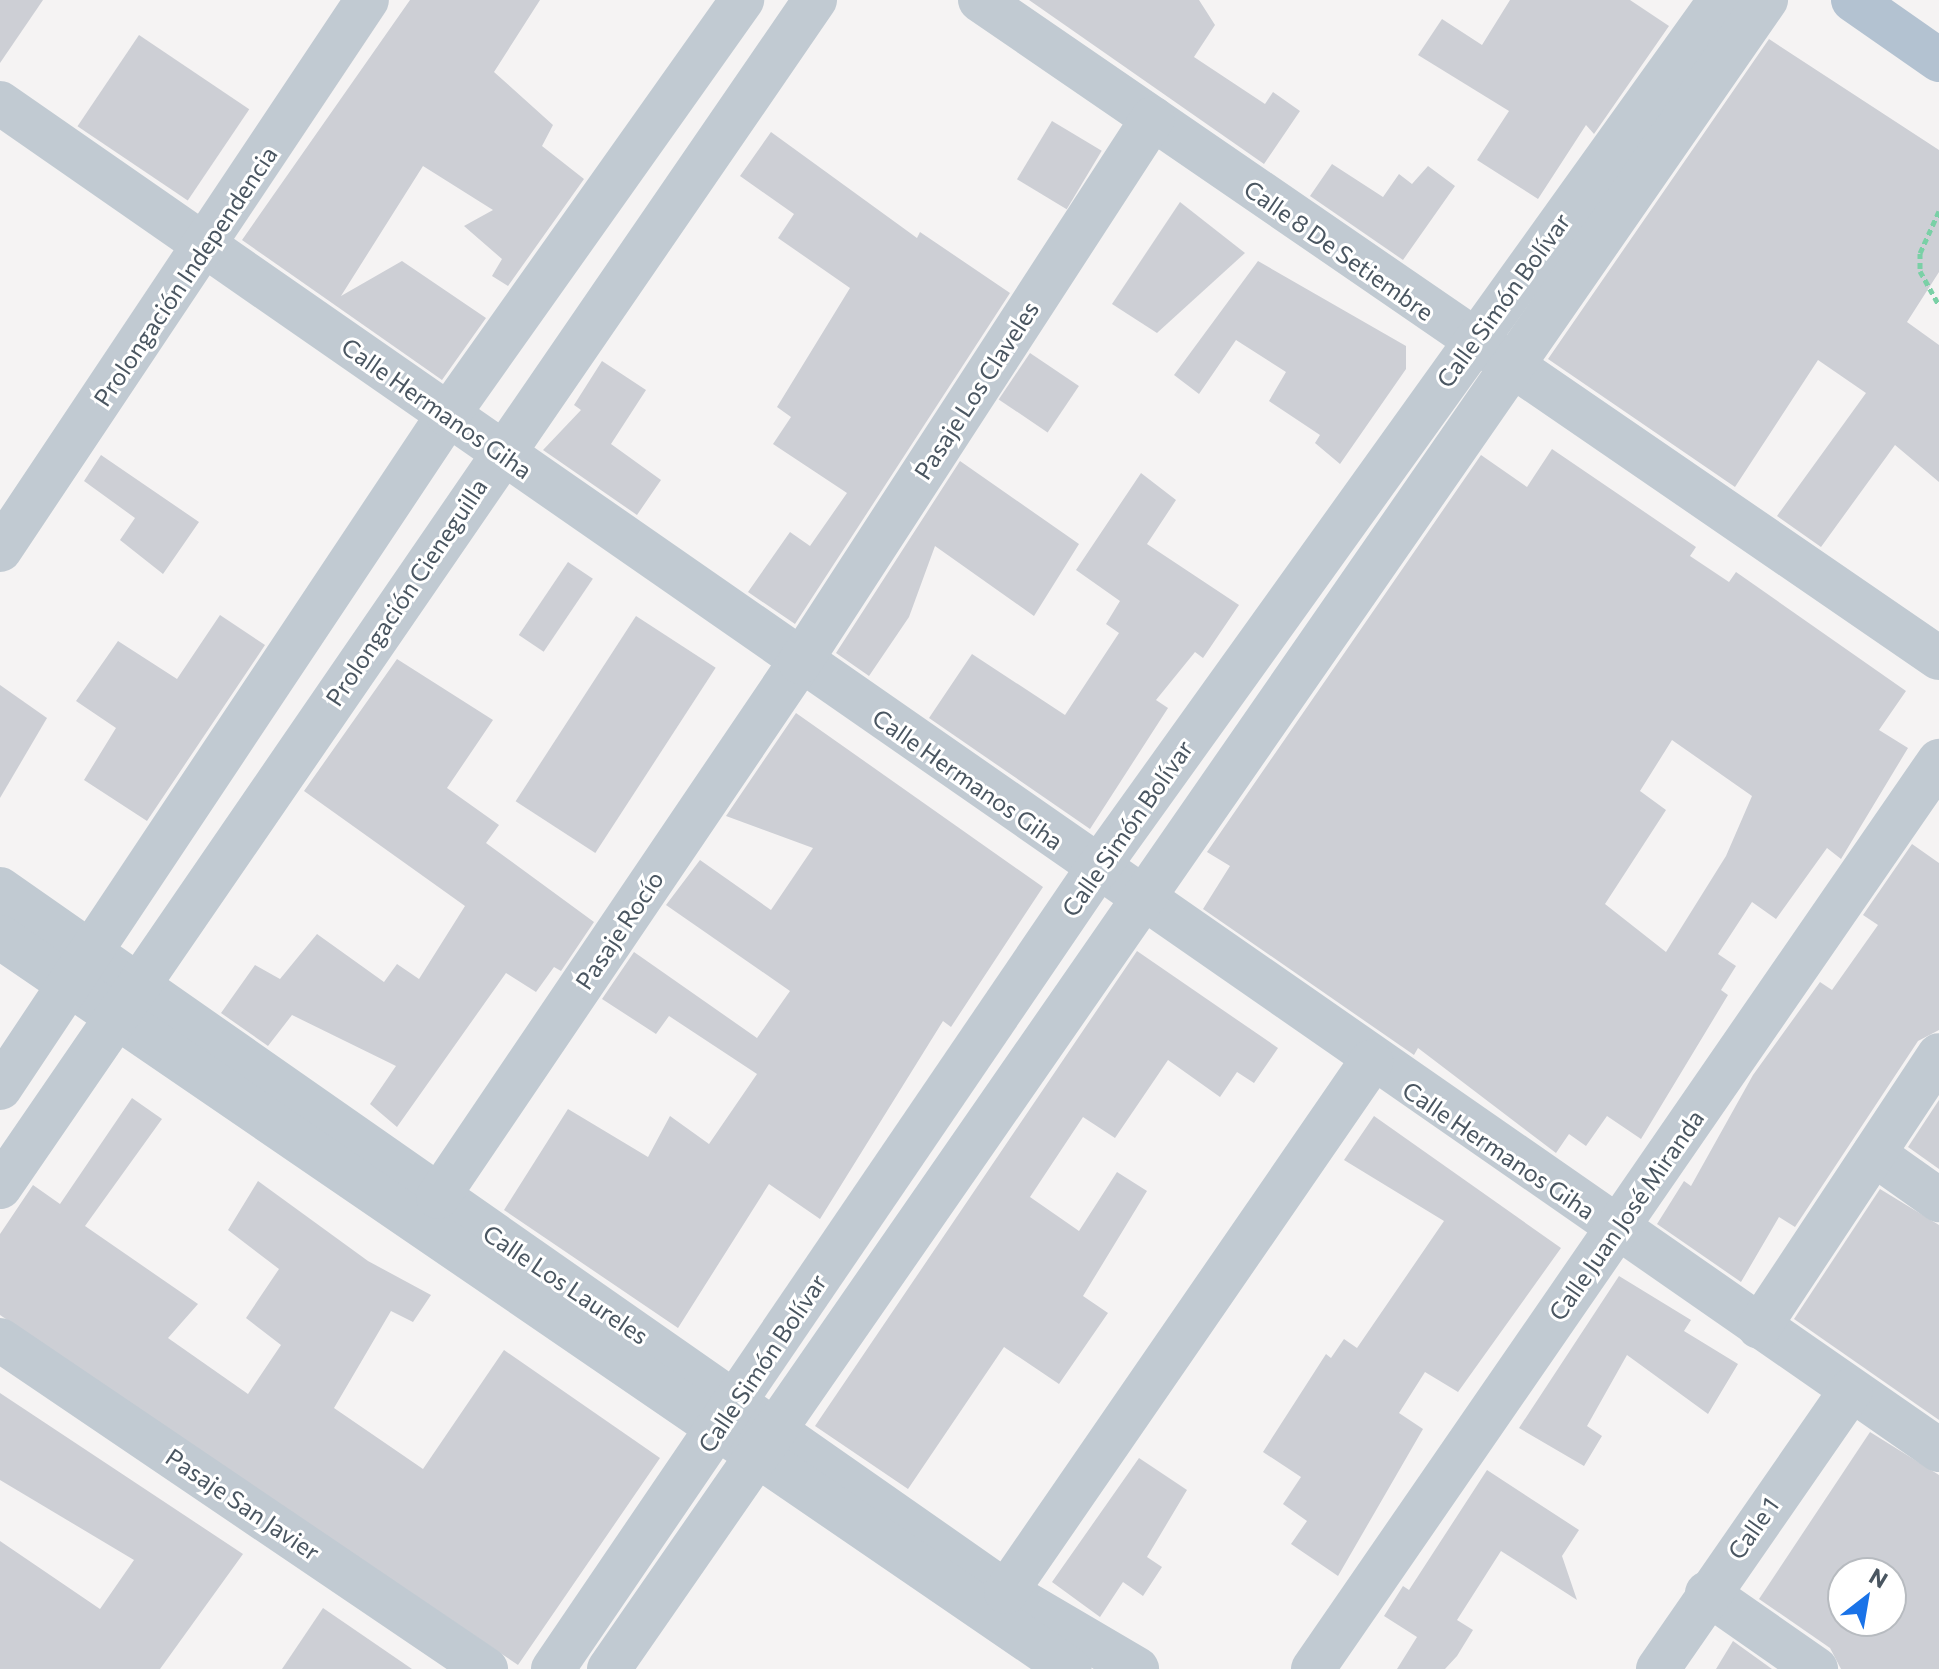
<!DOCTYPE html>
<meta charset="utf-8">
<style>
body{margin:0}
#map{position:relative;width:1939px;height:1669px;overflow:hidden;background:#f5f3f3;font-family:Commissioner,sans-serif}
div>[style]{position:absolute}
.building>*{inset:0;background:#cdcfd5;transform-origin:0 0}
.path>*{height:5px;margin-top:-2.5px;transform-origin:0;background:repeating-linear-gradient(90deg,#7ad0a6 0 6px,transparent 0 10px)}
.street>*{height:44px;margin:-22px;padding:0 22px;transform-origin:22px;border-radius:22px;background:#c1cad2}
.primary>*{height:44px;margin:-22px;padding:0 22px;transform-origin:22px;border-radius:22px;background:#b3c2d1}
span{translate:-50% -50%;white-space:nowrap;text-align:center;line-height:1.15;-webkit-text-stroke:6px #fff;paint-order:stroke}
.street-label{font-size:24px;color:#4a5661}
.north{position:absolute;left:1827px;top:1557px;width:80px;height:80px;box-sizing:border-box;background:#fff;border:2px solid #b7bbc0;border-radius:50%;rotate:31deg;font-size:22px;font-weight:700;line-height:32px;text-align:center;color:#4a5661}
.north::after{content:'';display:block;margin:auto;width:28px;height:36px;background:#1a73e8;clip-path:polygon(50% 0,100% 100%,50% 72%,0 100%)}
</style>
<div id="map">
<div class="building">
<div style="clip-path:polygon(0 0,43px 0,0 63px)"></div>
<div style="clip-path:polygon(410px 0,540px 0,494px 72px,553px 125px,542px 146px,584px 179px,508px 286px,492px 276px,502px 259px,464px 226px,493px 210px,423px 166px,341px 296px,402px 261px,486px 318px,442px 380px,242px 240px)"></div>
<div style="clip-path:polygon(1029px 0,1199px 0,1215px 25px,1194px 57px,1265px 104px,1273px 92px,1300px 111px,1264px 164px)"></div>
<div style="clip-path:polygon(1510px 0,1630px 0,1669px 26px,1594px 134px,1586px 125px,1538px 199px,1477px 160px,1509px 111px,1418px 55px,1442px 19px,1482px 45px)"></div>
<div style="left:139px;top:35px;width:133px;height:110px;rotate:34deg"></div>
<div style="clip-path:polygon(1769px 39px,1939px 150px,1939px 272px,1907px 322px,1939px 345px,1939px 482px,1895px 445px,1821px 547px,1777px 516px,1866px 393px,1818px 360px,1735px 487px,1548px 359px)"></div>
<div style="left:1052px;top:121px;width:58px;height:68px;rotate:31deg"></div>
<div style="clip-path:polygon(771px 132px,917px 238px,920px 232px,1010px 293px,795px 624px,748px 592px,790px 532px,810px 546px,847px 493px,773px 444px,791px 417px,777px 407px,850px 288px,778px 238px,794px 214px,740px 176px)"></div>
<div style="clip-path:polygon(1332px 164px,1383px 197px,1399px 174px,1412px 184px,1428px 166px,1455px 186px,1403px 260px,1310px 196px)"></div>
<div style="clip-path:polygon(1180px 202px,1245px 253px,1157px 333px,1112px 304px)"></div>
<div style="clip-path:polygon(1258px 261px,1406px 346px,1406px 369px,1340px 464px,1315px 443px,1320px 435px,1269px 401px,1286px 372px,1236px 340px,1199px 394px,1174px 375px)"></div>
<div style="left:1030px;top:353px;width:59px;height:56px;rotate:34deg"></div>
<div style="clip-path:polygon(602px 361px,646px 390px,611px 444px,661px 480px,637px 515px,543px 450px,581px 410px,574px 405px)"></div>
<div style="clip-path:polygon(evenodd,1552px 449px,1696px 547px,1690px 556px,1729px 582px,1736px 572px,1906px 691px,1879px 730px,1908px 748px,1841px 859px,1827px 848px,1776px 919px,1752px 902px,1718px 954px,1736px 966px,1721px 990px,1728px 995px,1641px 1139px,1607px 1116px,1586px 1146px,1569px 1134px,1556px 1153px,1418px 1048px,1414px 1055px,1203px 909px,1230px 866px,1207px 852px,1481px 455px,1527px 487px,1552px 449px,1672px 740px,1752px 796px,1726px 856px,1666px 952px,1605px 904px,1666px 810px,1640px 791px,1672px 740px)"></div>
<div style="clip-path:polygon(101px 455px,199px 522px,163px 574px,120px 540px,135px 518px,84px 481px)"></div>
<div style="clip-path:polygon(960px 461px,1079px 544px,1034px 616px,935px 546px,909px 617px,869px 676px,836px 653px)"></div>
<div style="clip-path:polygon(1141px 473px,1176px 500px,1147px 544px,1239px 605px,1203px 658px,1195px 652px,1156px 700px,1168px 708px,1090px 829px,929px 718px,972px 654px,1065px 715px,1119px 633px,1106px 624px,1120px 601px,1076px 570px)"></div>
<div style="left:568px;top:562px;width:30px;height:88px;rotate:34deg"></div>
<div style="clip-path:polygon(220px 615px,265px 645px,147px 821px,84px 780px,116px 728px,76px 701px,118px 641px,177px 679px)"></div>
<div style="left:636px;top:616px;width:95px;height:221px;rotate:33deg"></div>
<div style="clip-path:polygon(397px 659px,493px 720px,447px 788px,499px 825px,486px 843px,594px 922px,561px 971px,554px 967px,536px 992px,506px 973px,397px 1127px,370px 1104px,396px 1066px,292px 1015px,268px 1046px,221px 1013px,255px 965px,280px 979px,317px 934px,384px 982px,397px 964px,419px 979px,465px 906px,304px 791px)"></div>
<div style="clip-path:polygon(0 685px,47px 718px,0 798px)"></div>
<div style="clip-path:polygon(796px 713px,1043px 887px,951px 1027px,943px 1021px,820px 1219px,769px 1184px,678px 1328px,504px 1210px,568px 1109px,648px 1157px,670px 1116px,709px 1144px,757px 1074px,669px 1016px,656px 1034px,602px 999px,634px 952px,757px 1038px,790px 991px,666px 905px,700px 860px,771px 910px,813px 848px,726px 816px)"></div>
<div style="clip-path:polygon(1912px 844px,1939px 863px,1939px 1030px,1918px 1041px,1795px 1227px,1779px 1217px,1741px 1282px,1657px 1224px,1684px 1181px,1691px 1186px,1753px 1075px,1820px 982px,1832px 990px,1878px 925px,1863px 915px)"></div>
<div style="clip-path:polygon(1137px 951px,1278px 1048px,1254px 1083px,1237px 1072px,1220px 1097px,1168px 1060px,1115px 1138px,1083px 1117px,1030px 1197px,1079px 1231px,1117px 1172px,1147px 1191px,1083px 1296px,1108px 1313px,1059px 1384px,1004px 1347px,908px 1489px,815px 1426px)"></div>
<div style="clip-path:polygon(132px 1098px,162px 1119px,85px 1226px,198px 1304px,168px 1338px,248px 1394px,281px 1345px,246px 1318px,279px 1269px,228px 1230px,258px 1181px,368px 1261px,431px 1295px,413px 1322px,391px 1311px,334px 1408px,423px 1469px,504px 1350px,660px 1458px,518px 1665px,0 1315px,0 1234px,33px 1185px,60px 1204px)"></div>
<div style="clip-path:polygon(1939px 1100px,1939px 1169px,1908px 1147px)"></div>
<div style="clip-path:polygon(1374px 1116px,1561px 1248px,1458px 1392px,1425px 1372px,1399px 1413px,1423px 1429px,1338px 1576px,1291px 1544px,1307px 1521px,1283px 1504px,1301px 1477px,1263px 1452px,1326px 1354px,1331px 1358px,1344px 1339px,1357px 1348px,1444px 1221px,1344px 1160px)"></div>
<div style="clip-path:polygon(1880px 1189px,1939px 1225px,1939px 1420px,1794px 1319px)"></div>
<div style="clip-path:polygon(1619px 1276px,1691px 1320px,1684px 1331px,1738px 1364px,1708px 1414px,1627px 1355px,1587px 1426px,1602px 1436px,1584px 1466px,1519px 1428px)"></div>
<div style="clip-path:polygon(0 1393px,243px 1554px,160px 1669px,0 1669px,0 1541px,100px 1609px,134px 1560px,0 1480px)"></div>
<div style="clip-path:polygon(evenodd,1870px 1432px,1939px 1475px,1939px 1669px,1841px 1669px,1830px 1648px,1759px 1599px,1870px 1432px,1843px 1573px,1891px 1573px,1891px 1621px,1843px 1621px,1843px 1573px)"></div>
<div style="clip-path:polygon(1139px 1458px,1187px 1490px,1147px 1557px,1162px 1567px,1143px 1596px,1123px 1582px,1100px 1617px,1052px 1582px)"></div>
<div style="clip-path:polygon(1487px 1470px,1579px 1530px,1562px 1556px,1577px 1600px,1501px 1551px,1457px 1620px,1473px 1630px,1457px 1656px,1445px 1669px,1397px 1669px,1417px 1637px,1384px 1616px,1403px 1586px,1409px 1590px)"></div>
<div style="clip-path:polygon(323px 1608px,412px 1669px,282px 1669px)"></div>
<div style="clip-path:polygon(1733px 1641px,1772px 1669px,1716px 1669px)"></div>
</div>
<div class="path">
<div style="left:1939px;top:211px;width:46px;rotate:114.3deg"></div>
<div style="left:1920px;top:253px;width:18px;rotate:90deg"></div>
<div style="left:1920px;top:271px;width:39px;rotate:61deg"></div>
</div>
<div class="street">
<div style="left:980px;top:0;width:1163px;rotate:34.46deg"></div>
<div style="left:0;top:103px;width:2361px;rotate:34.79deg"></div>
<div style="left:0;top:550px;width:661px;rotate:-56.29deg"></div>
<div style="left:0;top:889px;width:1227px;rotate:34.95deg"></div>
<div style="left:1006px;top:1592px;width:152px;rotate:30.4deg"></div>
<div style="left:0;top:937px;width:1296px;rotate:34.38deg"></div>
<div style="left:0;top:1088px;width:808px;rotate:-56.35deg"></div>
<div style="left:448px;top:415px;width:509px;rotate:-54.68deg"></div>
<div style="left:1874px;top:1154px;width:80px;rotate:35.3deg"></div>
<div style="left:0;top:1187px;width:1440px;rotate:-55.53deg"></div>
<div style="left:438px;top:1197px;width:646px;rotate:-55.92deg"></div>
<div style="left:800px;top:662px;width:648px;rotate:-57.02deg"></div>
<div style="left:1759px;top:1327px;width:326px;rotate:-56.5deg"></div>
<div style="left:0;top:1340px;width:587px;rotate:34.1deg"></div>
<div style="left:1006px;top:1592px;width:644px;rotate:-55.45deg"></div>
<div style="left:1707px;top:1593px;width:133px;rotate:34.9deg"></div>
<div style="left:553px;top:1669px;width:967px;rotate:-55.78deg"></div>
<div style="left:1097px;top:869px;width:1069px;rotate:-54.36deg"></div>
<div style="left:609px;top:1669px;width:2031px;rotate:-55.27deg"></div>
<div style="left:1313px;top:1669px;width:1103px;rotate:-55.42deg"></div>
<div style="left:1658px;top:1669px;width:339px;rotate:-55.3deg"></div>
</div>
<div class="primary">
<div style="left:1853px;top:0;width:105px;rotate:34.9deg"></div>
</div>
<div class="street-label">
<span style="left:1339px;top:250px;rotate:35deg">Calle 8 De Setiembre</span>
<span style="left:185px;top:276px;rotate:-56deg">Prolongación Independencia</span>
<span style="left:1503px;top:300px;rotate:-54deg">Calle Simón Bolívar</span>
<span style="left:976px;top:390px;rotate:-57deg">Pasaje Los Claveles</span>
<span style="left:437px;top:408px;rotate:35deg">Calle Hermanos Giha</span>
<span style="left:406px;top:592px;rotate:-56deg">Prolongación Cieneguilla</span>
<span style="left:968px;top:779px;rotate:35deg">Calle Hermanos Giha</span>
<span style="left:1127px;top:828px;rotate:-55deg">Calle Simón Bolívar</span>
<span style="left:619px;top:930px;rotate:-56deg">Pasaje Rocío</span>
<span style="left:1499px;top:1150px;rotate:34deg">Calle Hermanos Giha</span>
<span style="left:1626px;top:1215px;rotate:-55deg">Calle Juan José Miranda</span>
<span style="left:566px;top:1284px;rotate:34deg">Calle Los Laureles</span>
<span style="left:762px;top:1363px;rotate:-56deg">Calle Simón Bolívar</span>
<span style="left:243px;top:1504px;rotate:34deg">Pasaje San Javier</span>
<span style="left:1753px;top:1528px;rotate:-55deg">Calle 1</span>
</div>
<div class="north">N</div>
</div>
